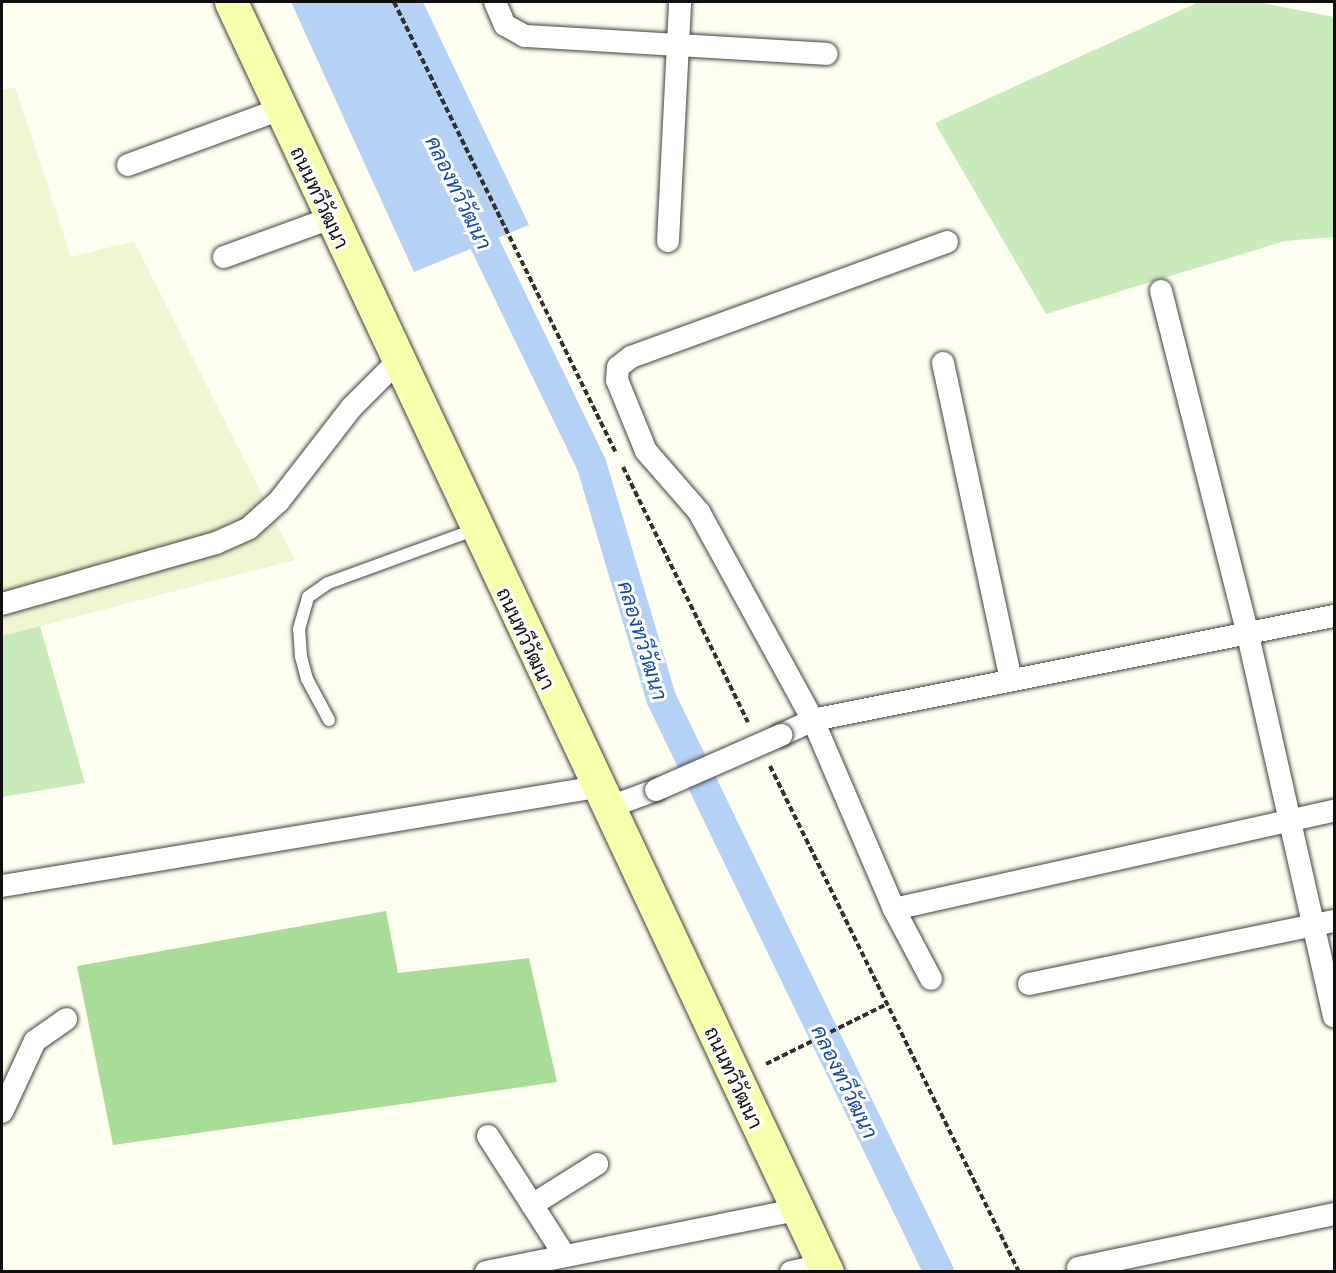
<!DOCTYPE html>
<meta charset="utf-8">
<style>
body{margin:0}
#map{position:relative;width:1336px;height:1273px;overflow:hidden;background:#fffff1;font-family:"Playfair Display",Sarabun,serif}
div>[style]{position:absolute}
.farmland>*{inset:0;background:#f1f5d1}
.green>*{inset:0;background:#c9eaba}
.forest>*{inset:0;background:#a9db99}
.water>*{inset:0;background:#b6d1f6}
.canal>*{height:30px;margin:-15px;padding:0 15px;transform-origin:15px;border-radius:15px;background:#b6d1f6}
.path>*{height:4px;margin-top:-2px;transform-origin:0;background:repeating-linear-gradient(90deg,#313131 0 6px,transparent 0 9px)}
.roads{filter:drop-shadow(0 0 2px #424242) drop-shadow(0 0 2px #424242)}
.lane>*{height:12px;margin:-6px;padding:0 6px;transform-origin:6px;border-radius:6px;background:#fff}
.street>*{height:22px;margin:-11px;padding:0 11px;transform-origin:11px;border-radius:11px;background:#fff}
.secondary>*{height:33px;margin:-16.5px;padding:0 16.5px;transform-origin:16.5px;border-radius:16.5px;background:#f7ffad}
.bridges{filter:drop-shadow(0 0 2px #424242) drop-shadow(0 0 2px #424242)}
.street-bridge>*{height:22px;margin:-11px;padding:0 11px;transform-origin:11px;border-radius:11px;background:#fff}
span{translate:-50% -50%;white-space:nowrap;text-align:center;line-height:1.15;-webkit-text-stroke:6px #fff;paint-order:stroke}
.street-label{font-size:20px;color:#0f0f0f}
.water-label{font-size:21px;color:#1749a2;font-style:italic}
.frame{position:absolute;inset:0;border:3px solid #0f0f0f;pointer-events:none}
</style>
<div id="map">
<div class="farmland">
<div style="clip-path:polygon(15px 87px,71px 257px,134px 241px,295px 560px,2px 636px,2px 90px)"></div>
</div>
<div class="green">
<div style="clip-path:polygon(1199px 2px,1257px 2px,1334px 17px,1334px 237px,1285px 241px,1046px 314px,935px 123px)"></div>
<div style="clip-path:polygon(40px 626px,85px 783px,2px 797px,2px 636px)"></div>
</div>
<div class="forest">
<div style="clip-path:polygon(386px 911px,398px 973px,529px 958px,557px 1082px,113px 1145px,77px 966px)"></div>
</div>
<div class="water">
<div style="clip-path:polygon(291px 2px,423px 2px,529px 225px,414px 272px)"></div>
</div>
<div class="canal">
<div style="left:467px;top:207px;width:284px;rotate:64.2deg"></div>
<div style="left:591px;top:463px;width:245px;rotate:73.4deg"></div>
<div style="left:661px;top:698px;width:638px;rotate:64.16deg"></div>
</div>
<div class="path">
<div style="left:394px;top:2px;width:503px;rotate:63.79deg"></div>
<div style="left:623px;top:467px;width:284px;rotate:63.9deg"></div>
<div style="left:770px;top:766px;width:564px;rotate:63.8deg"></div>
<div style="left:766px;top:1064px;width:135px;rotate:-26.4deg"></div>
</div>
<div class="roads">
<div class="lane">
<div style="left:329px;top:720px;width:47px;rotate:-118.2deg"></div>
<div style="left:307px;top:679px;width:24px;rotate:-105deg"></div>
<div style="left:301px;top:656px;width:27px;rotate:-94deg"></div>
<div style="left:299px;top:629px;width:33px;rotate:-74deg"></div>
<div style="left:308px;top:597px;width:24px;rotate:-35deg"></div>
<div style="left:328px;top:583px;width:158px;rotate:-20deg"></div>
</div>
<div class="street">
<div style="left:495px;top:2px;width:25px;rotate:67deg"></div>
<div style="left:505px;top:25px;width:23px;rotate:29deg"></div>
<div style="left:525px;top:36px;width:302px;rotate:3.4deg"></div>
<div style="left:128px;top:165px;width:163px;rotate:-20.1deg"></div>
<div style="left:668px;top:241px;width:239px;rotate:-87.1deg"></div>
<div style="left:947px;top:242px;width:336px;rotate:160deg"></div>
<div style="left:631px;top:357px;width:16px;rotate:142deg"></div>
<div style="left:618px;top:367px;width:13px;rotate:94deg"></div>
<div style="left:617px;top:380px;width:77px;rotate:67.8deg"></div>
<div style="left:646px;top:451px;width:81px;rotate:49deg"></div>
<div style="left:699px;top:512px;width:237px;rotate:61.3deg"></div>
<div style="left:813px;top:720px;width:531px;rotate:-11.29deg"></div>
<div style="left:224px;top:257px;width:114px;rotate:-20deg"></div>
<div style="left:1161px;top:291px;width:355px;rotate:75.8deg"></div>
<div style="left:1248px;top:635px;width:391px;rotate:77.3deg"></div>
<div style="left:943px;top:363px;width:324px;rotate:77.9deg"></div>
<div style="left:2px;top:604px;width:223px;rotate:-15.9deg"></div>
<div style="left:216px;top:543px;width:36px;rotate:-24deg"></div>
<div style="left:249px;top:528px;width:40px;rotate:-42deg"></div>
<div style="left:279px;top:501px;width:119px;rotate:-52.2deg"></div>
<div style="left:352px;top:407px;width:64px;rotate:-45deg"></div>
<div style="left:781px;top:735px;width:35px;rotate:-25deg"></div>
<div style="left:813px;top:720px;width:206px;rotate:66.8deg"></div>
<div style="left:894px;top:909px;width:79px;rotate:62.1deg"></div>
<div style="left:607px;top:808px;width:52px;rotate:-20.2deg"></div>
<div style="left:2px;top:886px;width:603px;rotate:-9.45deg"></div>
<div style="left:894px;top:909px;width:451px;rotate:-12.6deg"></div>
<div style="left:1029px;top:984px;width:311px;rotate:-11.7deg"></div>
<div style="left:2px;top:1112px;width:78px;rotate:-65.1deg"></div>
<div style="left:35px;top:1041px;width:38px;rotate:-35deg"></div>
<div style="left:488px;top:1136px;width:143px;rotate:57.3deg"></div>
<div style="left:532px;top:1205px;width:77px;rotate:-32.2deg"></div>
<div style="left:1078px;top:1268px;width:262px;rotate:-11.9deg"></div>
<div style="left:486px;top:1272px;width:317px;rotate:-11.3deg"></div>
<div style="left:791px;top:1272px;width:34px;rotate:-12deg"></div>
</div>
<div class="secondary">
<div style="left:231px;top:2px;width:1403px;rotate:64.86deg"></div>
</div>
</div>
<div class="bridges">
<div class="street-bridge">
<div style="left:656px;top:790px;width:137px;rotate:-23.7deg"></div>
</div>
</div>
<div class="street-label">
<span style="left:321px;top:197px;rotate:65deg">ถนนทวีวัฒนา</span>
<span style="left:527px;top:638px;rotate:65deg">ถนนทวีวัฒนา</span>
<span style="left:735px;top:1077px;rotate:65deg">ถนนทวีวัฒนา</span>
</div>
<div class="water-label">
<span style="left:460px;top:192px;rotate:64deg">คลองทวีวัฒนา</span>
<span style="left:644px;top:640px;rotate:73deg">คลองทวีวัฒนา</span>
<span style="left:846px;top:1081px;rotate:64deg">คลองทวีวัฒนา</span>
</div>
<div class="frame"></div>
</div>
